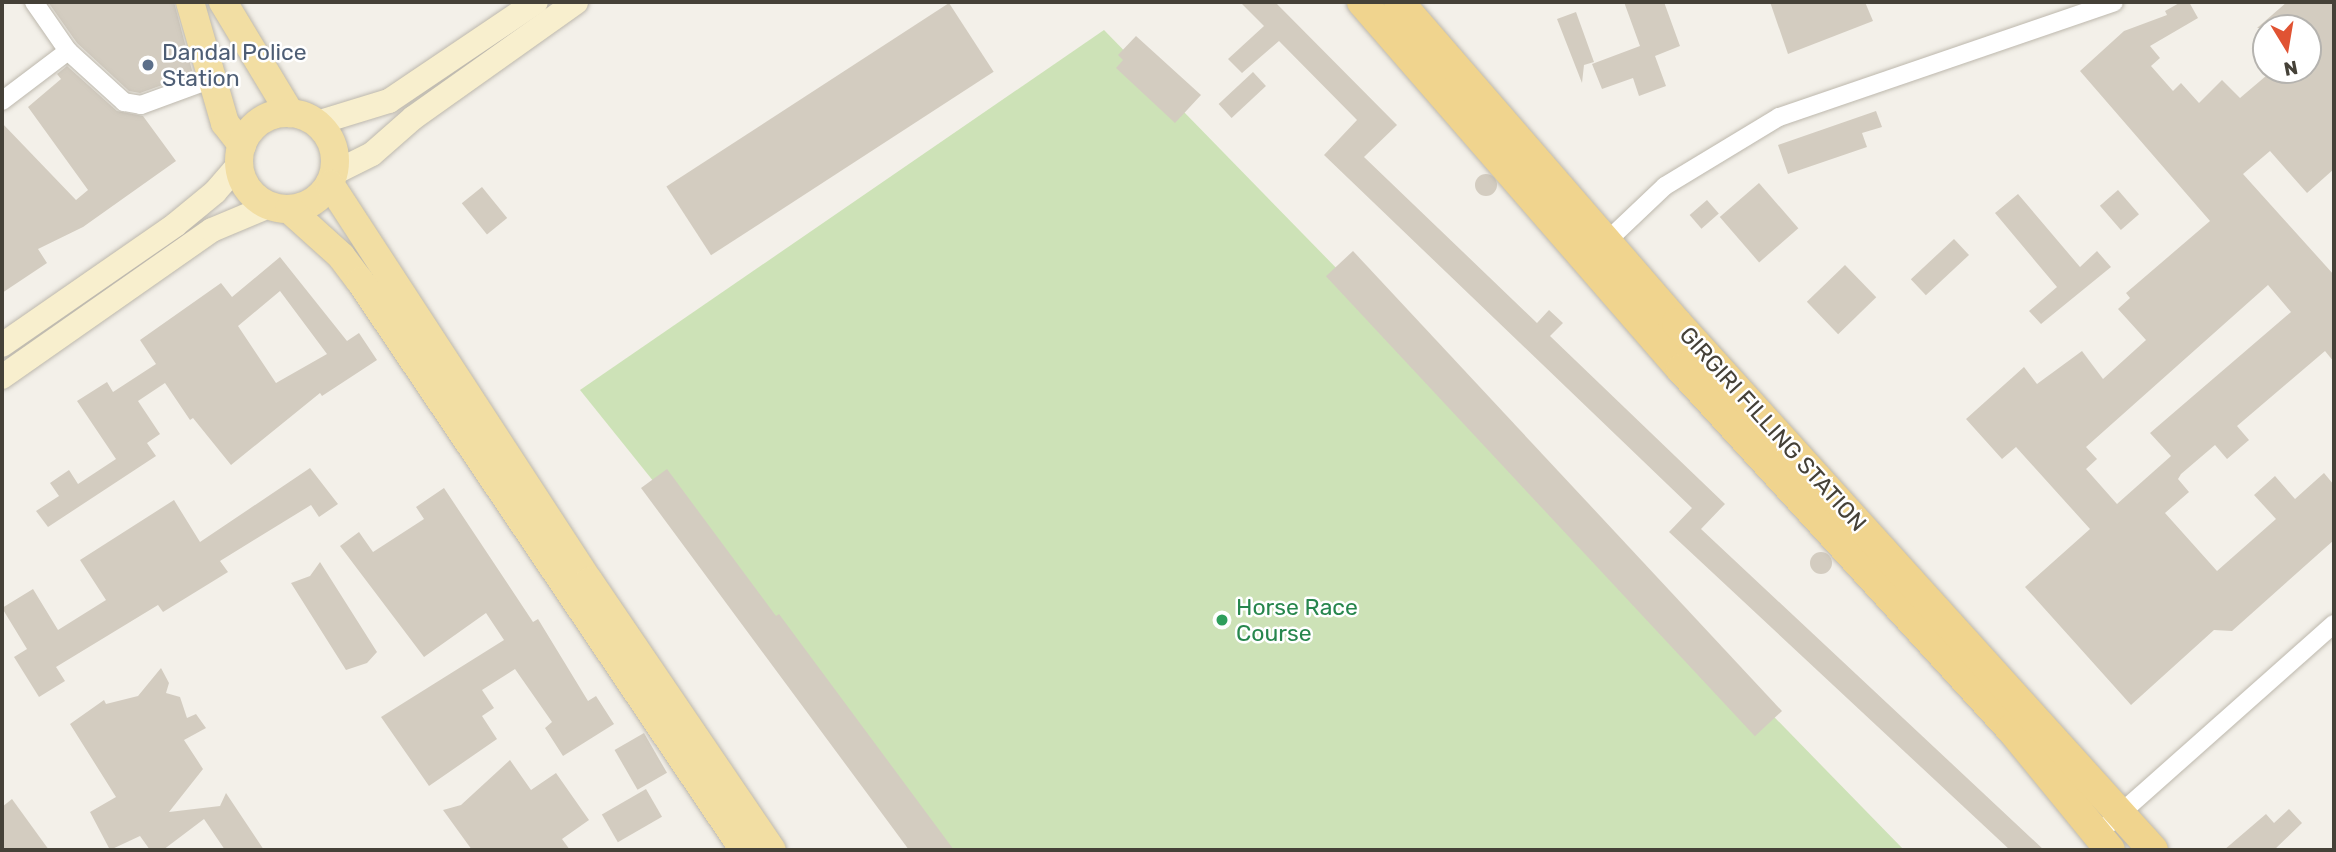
<!DOCTYPE html>
<style>
body{margin:0}
#map{position:relative;width:2336px;height:852px;overflow:hidden;background:#f3f0e9;font-family:Rubik,sans-serif}
div>[style]{position:absolute}
.green>*{inset:0;background:#cde2b7}
.building>*{inset:0;background:#d3ccc0;transform-origin:0 0}
.round{border-radius:50%}
.roads{filter:drop-shadow(0 0 2px #bdb8ad) drop-shadow(0 0 2px #bdb8ad)}
.minor>*{height:18px;margin:-9px;padding:0 9px;transform-origin:9px;border-radius:9px;background:#fff}
.secondary>*{height:24px;margin:-12px;padding:0 12px;transform-origin:12px;border-radius:12px;background:#f8efce}
.primary>*{height:28px;margin:-14px;padding:0 14px;transform-origin:14px;border-radius:14px;background:#f2dea3}
.primary>.ring{margin:-14px;padding:0;box-sizing:content-box;background:none;border:28px solid #f2dea3;border-radius:50%}
.trunk>*{height:30px;margin:-15px;padding:0 15px;transform-origin:15px;border-radius:15px;background:#f0d48e}
.dots>*{width:19px;height:19px;translate:-50% -50%;box-sizing:border-box;border:4px solid #fff;border-radius:50%}
span{translate:-50% -50%;white-space:nowrap;text-align:center;line-height:1.15;-webkit-text-stroke:5px #fff;paint-order:stroke}
.service-label{font-size:23px;color:#4e5e75}
.left{translate:0 -50%;text-align:left}
.street-label{font-size:23px;color:#454138}
.leisure-label{font-size:23px;color:#27864d}
.frame{position:absolute;inset:0;border:4px solid #454138;pointer-events:none}
.north{position:absolute;left:2252px;top:14px;width:70px;height:70px;box-sizing:border-box;background:#fff;border:2px solid #b5b3af;border-radius:50%;rotate:169deg;font-size:19px;font-weight:700;line-height:28px;text-align:center;color:#454138}
.north::after{content:'';display:block;margin:auto;width:24px;height:32px;background:#e05333;clip-path:polygon(50% 0,100% 100%,50% 72%,0 100%)}
</style>
<div id="map">
<div class="green">
<div style="clip-path:polygon(1104px 30px,1904px 850px,950px 850px,580px 390px)"></div>
</div>
<div class="building">
<div style="clip-path:polygon(48px 2px,174px 2px,193px 74px,140px 93px,129px 91px,77px 43px)"></div>
<div style="clip-path:polygon(1240px 2px,1275px 2px,1397px 125px,1364px 157px,1537px 323px,1549px 310px,1563px 323px,1550px 336px,1725px 504px,1701px 529px,2044px 850px,2010px 850px,1669px 532px,1692px 508px,1324px 155px,1357px 120px,1279px 41px,1242px 73px,1228px 59px,1264px 26px)"></div>
<div style="clip-path:polygon(1624px 2px,1664px 2px,1680px 46px,1655px 56px,1666px 86px,1639px 96px,1633px 78px,1602px 89px,1592px 64px,1640px 46px)"></div>
<div style="clip-path:polygon(1770px 2px,1865px 2px,1873px 21px,1788px 54px)"></div>
<div style="clip-path:polygon(evenodd,2181px 2px,2189px 2px,2198px 18px,2150px 46px,2160px 58px,2151px 66px,2173px 91px,2181px 83px,2199px 103px,2222px 80px,2240px 98px,2273px 70px,2308px 70px,2308px 28px,2257px 28px,2287px 2px,2334px 2px,2334px 169px,2307px 193px,2270px 151px,2243px 174px,2334px 275px,2334px 362px,2325px 351px,2237px 426px,2249px 440px,2227px 459px,2215px 445px,2181px 474px,2178px 479px,2189px 492px,2165px 513px,2217px 571px,2276px 519px,2254px 495px,2275px 476px,2295px 499px,2324px 473px,2334px 485px,2334px 540px,2232px 631px,2214px 630px,2131px 705px,2025px 587px,2090px 529px,2016px 447px,2002px 459px,1966px 419px,2024px 367px,2037px 384px,2082px 351px,2103px 379px,2146px 340px,2118px 309px,2130px 298px,2126px 293px,2210px 221px,2080px 71px,2124px 31px,2167px 15px,2165px 11px,2181px 2px,2268px 285px,2291px 312px,2150px 433px,2171px 456px,2117px 504px,2086px 469px,2097px 459px,2086px 447px,2268px 285px)"></div>
<div style="left:949px;top:3px;width:82px;height:337px;rotate:57deg"></div>
<div style="clip-path:polygon(1576px 12px,1594px 62px,1584px 65px,1582px 83px,1557px 19px)"></div>
<div style="clip-path:polygon(1136px 36px,1201px 95px,1175px 123px,1116px 68px,1123px 60px,1118px 55px)"></div>
<div style="clip-path:polygon(67px 66px,117px 111px,143px 116px,176px 161px,83px 227px,38px 249px,47px 263px,2px 293px,2px 123px,76px 200px,88px 190px,28px 107px,61px 79px,57px 74px)"></div>
<div style="left:1253px;top:72px;width:19px;height:47px;rotate:47deg"></div>
<div style="clip-path:polygon(1876px 111px,1882px 127px,1862px 133px,1867px 147px,1788px 174px,1778px 145px)"></div>
<div class="round" style="left:1475px;top:174px;width:22px;height:22px"></div>
<div style="left:1759px;top:183px;width:60px;height:52px;rotate:49deg"></div>
<div style="left:482px;top:187px;width:40px;height:26px;rotate:51deg"></div>
<div style="left:2118px;top:190px;width:32px;height:24px;rotate:49deg"></div>
<div style="clip-path:polygon(2018px 194px,2080px 267px,2097px 251px,2111px 267px,2041px 324px,2029px 311px,2057px 287px,1995px 213px)"></div>
<div style="left:1707px;top:200px;width:18px;height:23px;rotate:49deg"></div>
<div style="left:1954px;top:239px;width:22px;height:59px;rotate:47deg"></div>
<div style="left:1353px;top:251px;width:629px;height:37px;rotate:47deg"></div>
<div style="clip-path:polygon(evenodd,280px 257px,347px 341px,359px 333px,377px 360px,322px 396px,320px 393px,231px 465px,193px 418px,190px 420px,165px 383px,138px 401px,160px 434px,147px 443px,156px 456px,48px 527px,36px 511px,59px 496px,50px 483px,69px 470px,78px 484px,116px 459px,77px 401px,107px 382px,113px 392px,156px 364px,140px 340px,221px 283px,232px 297px,280px 257px,280px 291px,327px 354px,276px 383px,238px 326px,280px 291px)"></div>
<div style="left:1845px;top:265px;width:45px;height:53px;rotate:46deg"></div>
<div style="clip-path:polygon(310px 468px,338px 504px,319px 517px,311px 505px,220px 561px,228px 572px,163px 612px,158px 605px,56px 667px,65px 681px,39px 697px,14px 657px,27px 649px,2px 608px,33px 589px,58px 630px,106px 600px,80px 560px,174px 500px,200px 542px)"></div>
<div style="clip-path:polygon(667px 469px,776px 616px,779px 614px,954px 850px,909px 850px,641px 488px)"></div>
<div style="clip-path:polygon(444px 488px,533px 622px,538px 619px,588px 701px,596px 696px,614px 724px,563px 756px,545px 728px,552px 722px,515px 669px,482px 690px,494px 708px,482px 716px,497px 739px,429px 786px,381px 717px,504px 640px,486px 613px,424px 657px,340px 546px,359px 532px,373px 552px,424px 519px,416px 507px)"></div>
<div class="round" style="left:1810px;top:552px;width:22px;height:22px"></div>
<div style="clip-path:polygon(320px 562px,377px 652px,367px 663px,346px 670px,291px 583px,310px 576px)"></div>
<div style="clip-path:polygon(161px 668px,169px 683px,166px 693px,180px 697px,187px 718px,196px 714px,206px 728px,184px 740px,203px 769px,169px 812px,220px 806px,226px 793px,264px 850px,225px 850px,204px 819px,163px 850px,150px 850px,140px 836px,110px 850px,90px 812px,116px 797px,70px 724px,104px 700px,106px 704px,138px 696px)"></div>
<div style="left:644px;top:733px;width:46px;height:34px;rotate:60deg"></div>
<div style="clip-path:polygon(510px 760px,531px 790px,556px 773px,589px 820px,562px 839px,570px 850px,472px 850px,443px 810px,461px 805px)"></div>
<div style="left:646px;top:789px;width:32px;height:51px;rotate:60deg"></div>
<div style="clip-path:polygon(12px 799px,49px 850px,2px 850px,2px 807px)"></div>
<div style="clip-path:polygon(2289px 809px,2302px 823px,2274px 850px,2224px 850px,2266px 814px,2274px 823px)"></div>
</div>
<div class="roads">
<div class="minor">
<div style="left:34px;top:2px;width:60px;rotate:55.2deg"></div>
<div style="left:68px;top:51px;width:76px;rotate:42.3deg"></div>
<div style="left:124px;top:102px;width:17px;rotate:10deg"></div>
<div style="left:141px;top:105px;width:76px;rotate:-20.1deg"></div>
<div style="left:2px;top:101px;width:83px;rotate:-37.1deg"></div>
<div style="left:1606px;top:242px;width:81px;rotate:-43.5deg"></div>
<div style="left:1665px;top:186px;width:133px;rotate:-31.2deg"></div>
<div style="left:1779px;top:117px;width:354px;rotate:-18.9deg"></div>
<div style="left:2096px;top:835px;width:318px;rotate:-41.6deg"></div>
</div>
<div class="secondary">
<div style="left:317px;top:123px;width:75px;rotate:-17deg"></div>
<div style="left:389px;top:101px;width:177px;rotate:-34deg"></div>
<div style="left:334px;top:173px;width:42px;rotate:-26.6deg"></div>
<div style="left:372px;top:154px;width:55px;rotate:-41.3deg"></div>
<div style="left:413px;top:118px;width:200px;rotate:-35.4deg"></div>
<div style="left:2px;top:345px;width:211px;rotate:-34.7deg"></div>
<div style="left:175px;top:225px;width:52px;rotate:-39.5deg"></div>
<div style="left:215px;top:192px;width:37px;rotate:-49deg"></div>
<div style="left:2px;top:377px;width:256px;rotate:-35deg"></div>
<div style="left:212px;top:230px;width:62px;rotate:-22.8deg"></div>
</div>
<div class="primary">
<div style="left:190px;top:2px;width:126px;rotate:73.9deg"></div>
<div style="left:225px;top:123px;width:28px;rotate:52deg"></div>
<div style="left:223px;top:2px;width:130px;rotate:58.9deg"></div>
<div class="ring" style="left:239px;top:113px;width:68px;height:68px"></div>
<div style="left:330px;top:184px;width:474px;rotate:56.9deg"></div>
<div style="left:589px;top:581px;width:325px;rotate:55.8deg"></div>
<div style="left:289px;top:209px;width:70px;rotate:42.1deg"></div>
<div style="left:341px;top:256px;width:31px;rotate:53deg"></div>
<div style="left:360px;top:281px;width:686px;rotate:55.99deg"></div>
</div>
<div class="trunk">
<div style="left:1362px;top:2px;width:486px;rotate:49deg"></div>
<div style="left:1681px;top:369px;width:488px;rotate:47.5deg"></div>
<div style="left:2011px;top:729px;width:156px;rotate:50.7deg"></div>
<div style="left:1399px;top:2px;width:425px;rotate:49.1deg"></div>
<div style="left:1677px;top:323px;width:710px;rotate:47.91deg"></div>
</div>
</div>
<div class="dots">
<div style="left:148px;top:65px;background:#5c6f8a"></div>
<div style="left:1222px;top:620px;background:#2e9e5b"></div>
</div>
<div class="service-label">
<span class="left" style="left:162px;top:65px">Dandal Police<br>Station</span>
</div>
<div class="street-label">
<span style="left:1773px;top:429px;rotate:48deg">GIRGIRI FILLING STATION</span>
</div>
<div class="leisure-label">
<span class="left" style="left:1236px;top:620px">Horse Race<br>Course</span>
</div>
<div class="frame"></div>
<div class="north">N</div>
</div>
